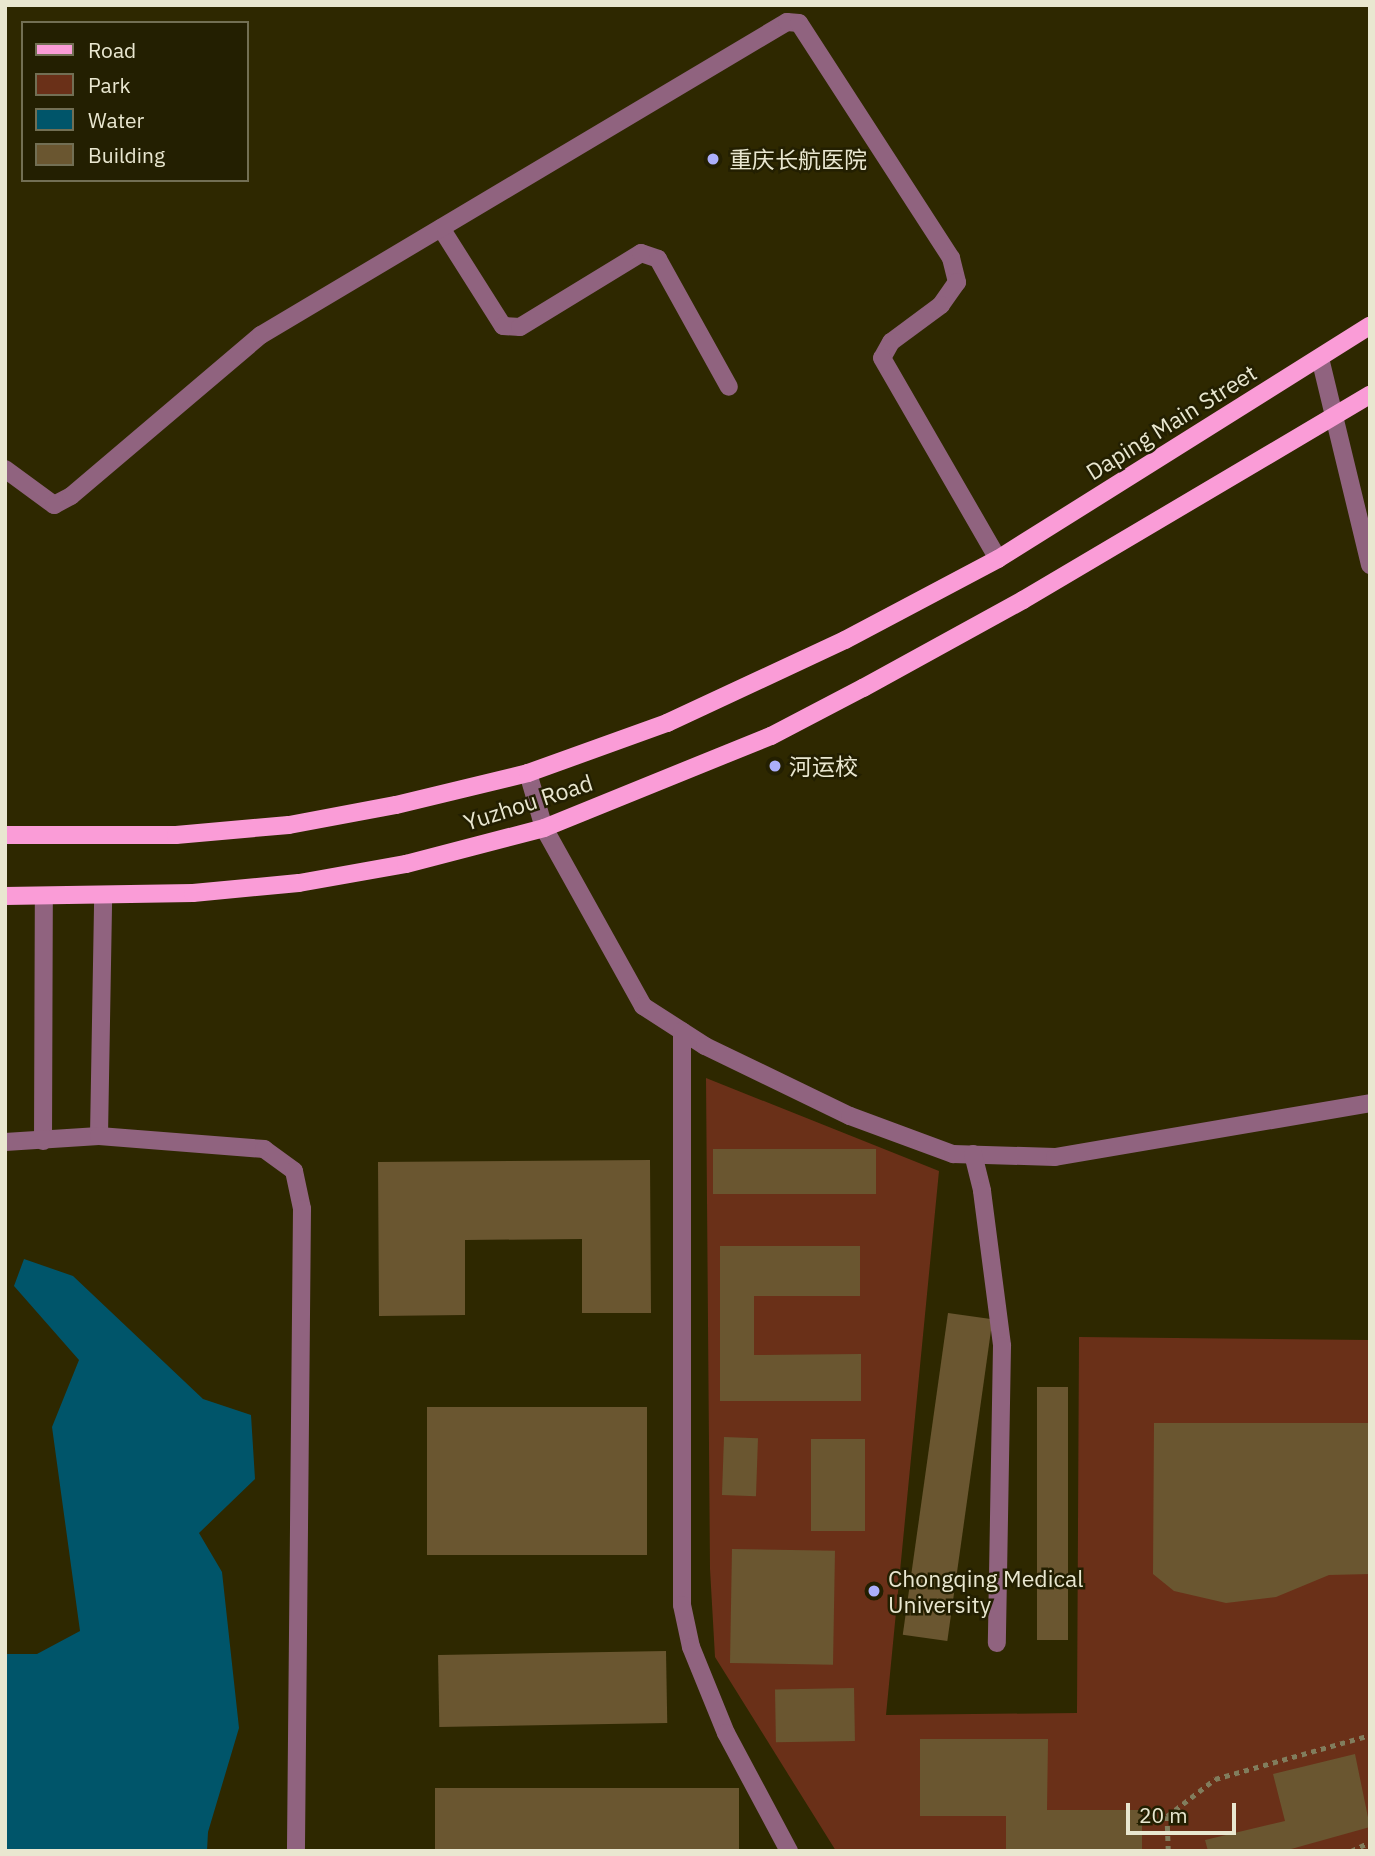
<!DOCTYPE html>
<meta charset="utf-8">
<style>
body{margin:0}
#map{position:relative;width:1375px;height:1856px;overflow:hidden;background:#2e2800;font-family:"IBM Plex Sans","Noto Sans SC",sans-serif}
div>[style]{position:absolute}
.green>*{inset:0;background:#6a3018}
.water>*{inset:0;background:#00556a}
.building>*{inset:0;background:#6a5630;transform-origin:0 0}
.path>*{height:4.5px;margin-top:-2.25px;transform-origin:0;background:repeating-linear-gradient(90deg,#817d5d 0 5px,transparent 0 10px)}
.minor>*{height:18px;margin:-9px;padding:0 9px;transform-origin:9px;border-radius:9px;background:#90637f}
.major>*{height:18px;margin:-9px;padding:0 9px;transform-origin:9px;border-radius:9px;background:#fa9cd7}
.dots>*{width:19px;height:19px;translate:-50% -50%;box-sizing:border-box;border:4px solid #231f01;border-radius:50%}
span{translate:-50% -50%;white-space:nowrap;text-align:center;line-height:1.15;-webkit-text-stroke:5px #231f01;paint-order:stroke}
.poi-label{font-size:23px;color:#e9e7d0}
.left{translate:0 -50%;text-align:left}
.street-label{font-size:23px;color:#e9e7d0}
.frame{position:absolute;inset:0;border:7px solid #e9e7d0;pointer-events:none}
.legend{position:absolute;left:21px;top:21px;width:228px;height:161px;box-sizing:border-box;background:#231f01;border:2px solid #726f54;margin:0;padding:9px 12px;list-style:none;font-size:21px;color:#e9e7d0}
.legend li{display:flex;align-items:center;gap:14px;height:35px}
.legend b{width:35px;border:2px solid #726f54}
.scale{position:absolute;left:1126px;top:1803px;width:110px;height:32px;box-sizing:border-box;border:4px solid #e9e7d0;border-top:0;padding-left:9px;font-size:21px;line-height:24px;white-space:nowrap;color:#e9e7d0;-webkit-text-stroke:5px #231f01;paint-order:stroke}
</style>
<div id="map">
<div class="green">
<div style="clip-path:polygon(706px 1078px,939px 1171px,886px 1715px,1077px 1713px,1079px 1337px,1370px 1340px,1370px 1851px,836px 1851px,715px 1657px,710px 1569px)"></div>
</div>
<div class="water">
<div style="clip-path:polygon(24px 1259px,73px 1276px,203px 1399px,251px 1415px,255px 1479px,199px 1533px,222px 1572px,239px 1728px,208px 1832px,207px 1851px,5px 1851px,5px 1654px,37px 1654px,80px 1631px,52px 1427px,79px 1360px,14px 1286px)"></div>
</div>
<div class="building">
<div style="left:713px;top:1149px;width:163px;height:45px"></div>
<div style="clip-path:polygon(650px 1160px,651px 1313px,582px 1313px,582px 1239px,465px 1240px,465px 1315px,379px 1316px,378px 1162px)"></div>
<div style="clip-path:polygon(720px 1246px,860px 1246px,860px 1296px,754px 1296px,754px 1355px,861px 1354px,861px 1401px,720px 1401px)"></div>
<div style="left:948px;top:1313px;width:45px;height:325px;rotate:8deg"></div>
<div style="left:1037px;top:1387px;width:31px;height:253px"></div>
<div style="left:647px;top:1407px;width:148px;height:220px;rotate:90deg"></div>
<div style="clip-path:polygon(1154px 1423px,1370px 1423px,1370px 1574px,1329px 1575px,1276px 1597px,1226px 1603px,1174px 1591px,1153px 1574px)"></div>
<div style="left:724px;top:1437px;width:34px;height:58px;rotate:2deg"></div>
<div style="left:865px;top:1439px;width:92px;height:54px;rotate:90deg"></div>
<div style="left:732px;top:1549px;width:103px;height:114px;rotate:1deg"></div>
<div style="left:666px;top:1651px;width:72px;height:228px;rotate:89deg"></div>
<div style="left:854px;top:1688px;width:53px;height:79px;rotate:89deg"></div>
<div style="clip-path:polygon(920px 1739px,1048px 1739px,1047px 1810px,1142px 1810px,1142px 1851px,1006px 1851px,1006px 1816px,920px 1816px)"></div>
<div style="clip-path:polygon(1355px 1754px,1370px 1827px,1284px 1851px,1208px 1851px,1205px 1840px,1285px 1821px,1273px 1774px)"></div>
<div style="left:739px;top:1788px;width:63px;height:304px;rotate:90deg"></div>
</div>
<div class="path">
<div style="left:1168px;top:1851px;width:35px;rotate:-92deg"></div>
<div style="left:1167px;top:1816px;width:61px;rotate:-37.6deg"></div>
<div style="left:1215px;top:1779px;width:161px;rotate:-15.8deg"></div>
<div style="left:1351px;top:1851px;width:21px;rotate:-25deg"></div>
</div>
<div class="minor">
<div style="left:441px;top:228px;width:116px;rotate:57.7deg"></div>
<div style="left:503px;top:326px;width:17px;rotate:3deg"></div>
<div style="left:520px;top:327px;width:142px;rotate:-31.4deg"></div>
<div style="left:641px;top:253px;width:18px;rotate:19deg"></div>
<div style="left:658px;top:259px;width:146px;rotate:61deg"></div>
<div style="left:1320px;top:358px;width:213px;rotate:76.4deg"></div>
<div style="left:5px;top:469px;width:61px;rotate:36.3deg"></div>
<div style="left:54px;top:505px;width:19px;rotate:-28deg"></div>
<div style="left:71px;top:496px;width:249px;rotate:-40.3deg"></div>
<div style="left:261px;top:335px;width:612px;rotate:-30.76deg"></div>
<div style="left:787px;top:22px;width:12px;rotate:5deg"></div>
<div style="left:799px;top:23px;width:280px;rotate:57.1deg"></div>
<div style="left:951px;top:258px;width:25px;rotate:76deg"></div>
<div style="left:957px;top:282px;width:28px;rotate:125deg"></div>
<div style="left:941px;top:305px;width:62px;rotate:143.5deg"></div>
<div style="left:891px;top:342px;width:18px;rotate:119deg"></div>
<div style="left:882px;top:358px;width:232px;rotate:60deg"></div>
<div style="left:528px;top:773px;width:57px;rotate:73.8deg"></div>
<div style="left:544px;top:828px;width:204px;rotate:60.9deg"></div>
<div style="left:643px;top:1006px;width:74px;rotate:32.8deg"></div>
<div style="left:705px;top:1046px;width:161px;rotate:25.8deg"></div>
<div style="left:850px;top:1116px;width:110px;rotate:20.3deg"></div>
<div style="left:953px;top:1154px;width:102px;rotate:1.7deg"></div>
<div style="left:1055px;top:1157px;width:320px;rotate:-9.7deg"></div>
<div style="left:682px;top:1031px;width:574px;rotate:90deg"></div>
<div style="left:682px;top:1605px;width:43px;rotate:77.9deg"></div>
<div style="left:691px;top:1647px;width:93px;rotate:67.9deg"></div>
<div style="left:726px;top:1733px;width:134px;rotate:61.9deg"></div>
<div style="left:99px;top:1136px;width:240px;rotate:-89deg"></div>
<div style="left:43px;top:1141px;width:245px;rotate:-89.8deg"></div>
<div style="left:5px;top:1142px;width:94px;rotate:-3.7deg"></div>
<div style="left:99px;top:1136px;width:166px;rotate:4.5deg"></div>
<div style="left:264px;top:1149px;width:37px;rotate:36deg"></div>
<div style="left:294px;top:1171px;width:39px;rotate:78deg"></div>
<div style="left:302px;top:1209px;width:642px;rotate:90.54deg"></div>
<div style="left:973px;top:1154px;width:38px;rotate:76deg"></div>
<div style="left:982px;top:1191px;width:156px;rotate:82.6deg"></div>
<div style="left:1002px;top:1346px;width:297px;rotate:91deg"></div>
</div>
<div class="major">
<div style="left:5px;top:835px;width:171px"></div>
<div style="left:176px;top:835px;width:113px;rotate:-5.1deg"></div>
<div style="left:289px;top:825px;width:109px;rotate:-10.6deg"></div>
<div style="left:396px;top:805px;width:136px;rotate:-13.6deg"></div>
<div style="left:528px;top:773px;width:148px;rotate:-19.8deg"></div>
<div style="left:667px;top:723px;width:196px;rotate:-25deg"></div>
<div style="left:845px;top:640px;width:173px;rotate:-27.9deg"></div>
<div style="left:998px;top:559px;width:439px;rotate:-32.1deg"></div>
<div style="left:5px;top:896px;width:188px;rotate:-0.9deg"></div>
<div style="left:193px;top:893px;width:106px;rotate:-5.4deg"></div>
<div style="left:299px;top:883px;width:109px;rotate:-10.1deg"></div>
<div style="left:406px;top:864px;width:143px;rotate:-14.6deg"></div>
<div style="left:544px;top:828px;width:245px;rotate:-22.1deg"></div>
<div style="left:771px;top:736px;width:104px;rotate:-27.6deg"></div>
<div style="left:863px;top:688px;width:183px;rotate:-28.8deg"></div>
<div style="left:1023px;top:600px;width:403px;rotate:-30.6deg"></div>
</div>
<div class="dots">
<div style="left:713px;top:159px;background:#acaffb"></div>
<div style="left:775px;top:766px;background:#acaffb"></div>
<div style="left:874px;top:1591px;background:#acaffb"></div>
</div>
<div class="poi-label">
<span class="left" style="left:729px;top:159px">重庆长航医院</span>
<span class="left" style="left:789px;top:766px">河运校</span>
<span class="left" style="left:888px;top:1591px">Chongqing Medical<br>University</span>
</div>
<div class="street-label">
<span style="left:1171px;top:422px;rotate:-32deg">Daping Main Street</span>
<span style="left:528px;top:802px;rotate:-18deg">Yuzhou Road</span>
</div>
<div class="frame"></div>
<ul class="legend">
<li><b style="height:9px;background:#fa9cd7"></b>Road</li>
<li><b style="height:19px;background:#6a3018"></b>Park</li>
<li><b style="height:19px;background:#00556a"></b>Water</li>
<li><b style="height:19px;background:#6a5630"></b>Building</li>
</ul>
<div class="scale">20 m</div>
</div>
